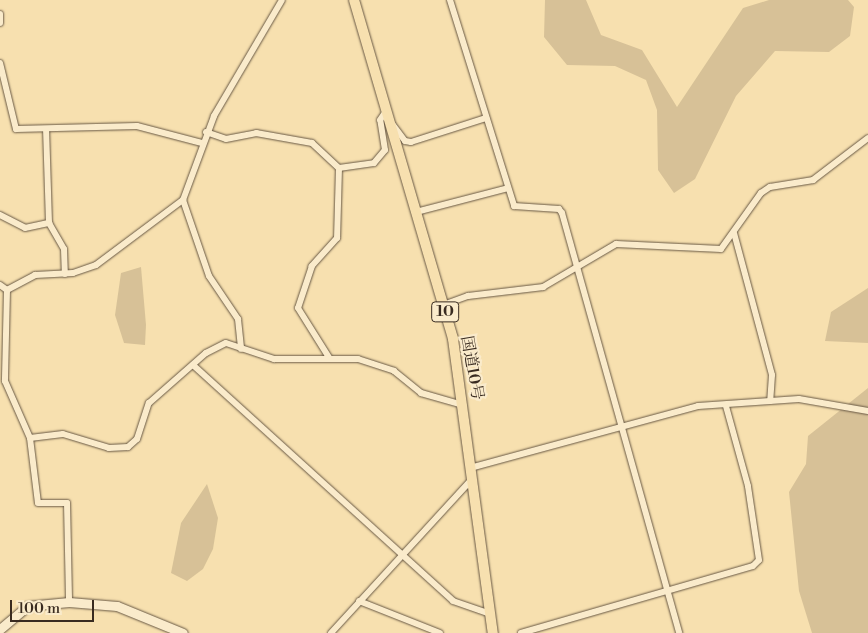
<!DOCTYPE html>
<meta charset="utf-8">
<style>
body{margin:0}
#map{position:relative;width:868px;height:633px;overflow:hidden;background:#f7e0af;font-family:"Libre Bodoni","Noto Serif JP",serif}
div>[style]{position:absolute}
.green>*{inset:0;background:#d7c197}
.roads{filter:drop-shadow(0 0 1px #685844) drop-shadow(0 0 1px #685844)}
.minor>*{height:6px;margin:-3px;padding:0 3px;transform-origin:3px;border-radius:3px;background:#faebcb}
.secondary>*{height:9px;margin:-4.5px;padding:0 4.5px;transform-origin:4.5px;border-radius:4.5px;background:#faebcb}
.trunk>*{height:10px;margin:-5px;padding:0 5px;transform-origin:5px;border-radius:5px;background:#f7e0af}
span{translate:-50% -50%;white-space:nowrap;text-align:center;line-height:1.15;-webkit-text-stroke:4.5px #faebcb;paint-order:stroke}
.shield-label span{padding:1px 4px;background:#faebcb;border:1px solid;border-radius:4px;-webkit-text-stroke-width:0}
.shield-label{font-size:15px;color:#392b20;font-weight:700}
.street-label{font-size:16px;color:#392b20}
.scale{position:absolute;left:10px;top:600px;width:84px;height:22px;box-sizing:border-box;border:2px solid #392b20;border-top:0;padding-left:6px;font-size:15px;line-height:18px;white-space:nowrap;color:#392b20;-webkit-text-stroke:4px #faebcb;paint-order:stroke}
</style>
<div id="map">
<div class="green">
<div style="clip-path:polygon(545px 0,586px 0,601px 35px,642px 50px,677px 107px,743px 8px,769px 0,848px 0,854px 7px,850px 36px,829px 52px,775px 51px,736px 96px,695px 179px,674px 193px,658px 170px,657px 110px,646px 80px,615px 66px,567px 65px,544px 37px)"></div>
<div style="clip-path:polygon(141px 267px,146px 325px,145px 345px,124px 343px,115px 315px,121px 273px)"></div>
<div style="clip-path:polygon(868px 288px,868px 343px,825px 341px,831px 312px)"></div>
<div style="clip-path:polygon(868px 388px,868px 633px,812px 633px,799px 591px,789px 492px,806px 464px,808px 436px)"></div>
<div style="clip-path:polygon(207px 484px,218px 518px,213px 549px,203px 569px,187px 581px,171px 573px,181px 523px)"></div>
</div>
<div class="roads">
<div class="minor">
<div style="left:450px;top:0;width:216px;rotate:72.7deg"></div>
<div style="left:514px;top:206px;width:45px;rotate:3.8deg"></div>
<div style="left:559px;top:209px;width:5px;rotate:53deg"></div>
<div style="left:562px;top:213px;width:436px;rotate:74.4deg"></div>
<div style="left:0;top:14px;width:9px;rotate:90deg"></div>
<div style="left:0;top:63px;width:68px;rotate:76.4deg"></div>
<div style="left:16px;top:129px;width:121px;rotate:-1.4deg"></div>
<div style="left:137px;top:126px;width:67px;rotate:14.7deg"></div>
<div style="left:390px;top:121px;width:25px;rotate:53deg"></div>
<div style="left:405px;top:141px;width:6px;rotate:9deg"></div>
<div style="left:411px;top:142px;width:79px;rotate:-17.7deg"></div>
<div style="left:206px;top:132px;width:21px;rotate:19deg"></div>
<div style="left:226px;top:139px;width:31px;rotate:-11deg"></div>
<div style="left:256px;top:133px;width:57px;rotate:10.1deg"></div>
<div style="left:312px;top:143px;width:37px;rotate:43deg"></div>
<div style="left:339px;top:168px;width:70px;rotate:91.6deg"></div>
<div style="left:337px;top:238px;width:38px;rotate:132deg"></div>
<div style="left:312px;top:266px;width:44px;rotate:108.4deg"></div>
<div style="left:298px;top:308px;width:60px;rotate:57.9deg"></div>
<div style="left:339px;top:168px;width:35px;rotate:-8deg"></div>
<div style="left:374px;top:163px;width:17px;rotate:-50deg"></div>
<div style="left:385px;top:150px;width:30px;rotate:-99deg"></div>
<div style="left:380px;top:120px;width:11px;rotate:-56deg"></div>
<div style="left:183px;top:200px;width:80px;rotate:71.1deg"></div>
<div style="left:209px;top:276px;width:52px;rotate:56deg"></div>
<div style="left:238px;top:319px;width:30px;rotate:84deg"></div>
<div style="left:416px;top:212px;width:95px;rotate:-14.6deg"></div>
<div style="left:0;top:215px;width:28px;rotate:27deg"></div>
<div style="left:25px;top:228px;width:25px;rotate:-12deg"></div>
<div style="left:49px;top:223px;width:94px;rotate:-91.8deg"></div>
<div style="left:49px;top:223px;width:30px;rotate:60deg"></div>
<div style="left:64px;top:249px;width:25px;rotate:88deg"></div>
<div style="left:734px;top:233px;width:147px;rotate:75deg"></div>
<div style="left:772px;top:375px;width:26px;rotate:94deg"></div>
<div style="left:0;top:285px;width:9px;rotate:36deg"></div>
<div style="left:7px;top:290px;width:32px;rotate:-28deg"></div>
<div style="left:35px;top:275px;width:38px;rotate:-3deg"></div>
<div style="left:73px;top:273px;width:24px;rotate:-19deg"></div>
<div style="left:96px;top:265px;width:109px;rotate:-36.8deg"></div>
<div style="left:183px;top:200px;width:90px;rotate:-69.7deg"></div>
<div style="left:214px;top:116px;width:134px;rotate:-59.6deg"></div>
<div style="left:7px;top:290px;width:91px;rotate:91.3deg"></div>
<div style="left:5px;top:381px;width:62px;rotate:66.3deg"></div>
<div style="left:30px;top:438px;width:65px;rotate:83deg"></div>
<div style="left:38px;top:503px;width:29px"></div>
<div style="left:67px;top:503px;width:99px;rotate:88.8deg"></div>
<div style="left:443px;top:305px;width:27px;rotate:-20deg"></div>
<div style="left:468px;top:296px;width:76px;rotate:-6.8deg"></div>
<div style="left:543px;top:287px;width:85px;rotate:-30.5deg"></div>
<div style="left:616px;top:244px;width:105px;rotate:2.7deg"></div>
<div style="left:721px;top:249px;width:69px;rotate:-54.5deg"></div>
<div style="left:761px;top:193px;width:11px;rotate:-34deg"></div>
<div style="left:770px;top:187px;width:44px;rotate:-9.2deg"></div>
<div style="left:813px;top:180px;width:69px;rotate:-37.4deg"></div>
<div style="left:193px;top:365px;width:351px;rotate:42.2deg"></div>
<div style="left:453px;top:601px;width:37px;rotate:19deg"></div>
<div style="left:30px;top:438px;width:33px;rotate:-7deg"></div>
<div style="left:63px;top:434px;width:48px;rotate:16.9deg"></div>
<div style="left:109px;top:448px;width:19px;rotate:-3deg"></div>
<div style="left:128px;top:447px;width:12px;rotate:-42deg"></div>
<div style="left:137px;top:439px;width:38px;rotate:-72deg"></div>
<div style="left:149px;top:403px;width:76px;rotate:-41.3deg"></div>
<div style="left:206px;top:353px;width:22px;rotate:-27deg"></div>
<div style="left:226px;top:343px;width:51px;rotate:18.4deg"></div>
<div style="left:274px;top:359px;width:84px"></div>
<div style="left:358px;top:359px;width:38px;rotate:18deg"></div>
<div style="left:394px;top:371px;width:35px;rotate:39deg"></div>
<div style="left:421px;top:393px;width:44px;rotate:15.9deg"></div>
<div style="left:470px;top:468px;width:236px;rotate:-15.2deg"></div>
<div style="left:698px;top:406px;width:101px;rotate:-4deg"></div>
<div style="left:799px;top:399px;width:70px;rotate:9.9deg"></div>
<div style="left:359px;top:601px;width:87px;rotate:21.6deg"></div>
<div style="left:331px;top:633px;width:207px;rotate:-47.5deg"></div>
<div style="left:521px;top:633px;width:241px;rotate:-16.1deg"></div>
<div style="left:753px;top:566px;width:8px;rotate:-45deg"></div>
<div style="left:759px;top:560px;width:75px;rotate:-98.5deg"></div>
<div style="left:748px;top:486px;width:83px;rotate:-105.4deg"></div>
</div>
<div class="secondary">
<div style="left:0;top:629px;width:35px;rotate:-40deg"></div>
<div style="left:27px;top:606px;width:42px;rotate:-5.4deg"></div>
<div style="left:69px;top:602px;width:48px;rotate:4.8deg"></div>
<div style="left:117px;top:606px;width:71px;rotate:22.2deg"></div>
</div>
<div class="trunk">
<div style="left:354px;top:0;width:353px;rotate:73.7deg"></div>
<div style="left:453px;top:339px;width:297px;rotate:82.3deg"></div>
</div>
</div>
<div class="shield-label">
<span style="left:445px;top:312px">10</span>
</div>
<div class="street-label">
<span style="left:472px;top:368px;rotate:80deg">国道10号</span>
</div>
<div class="scale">100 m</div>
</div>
